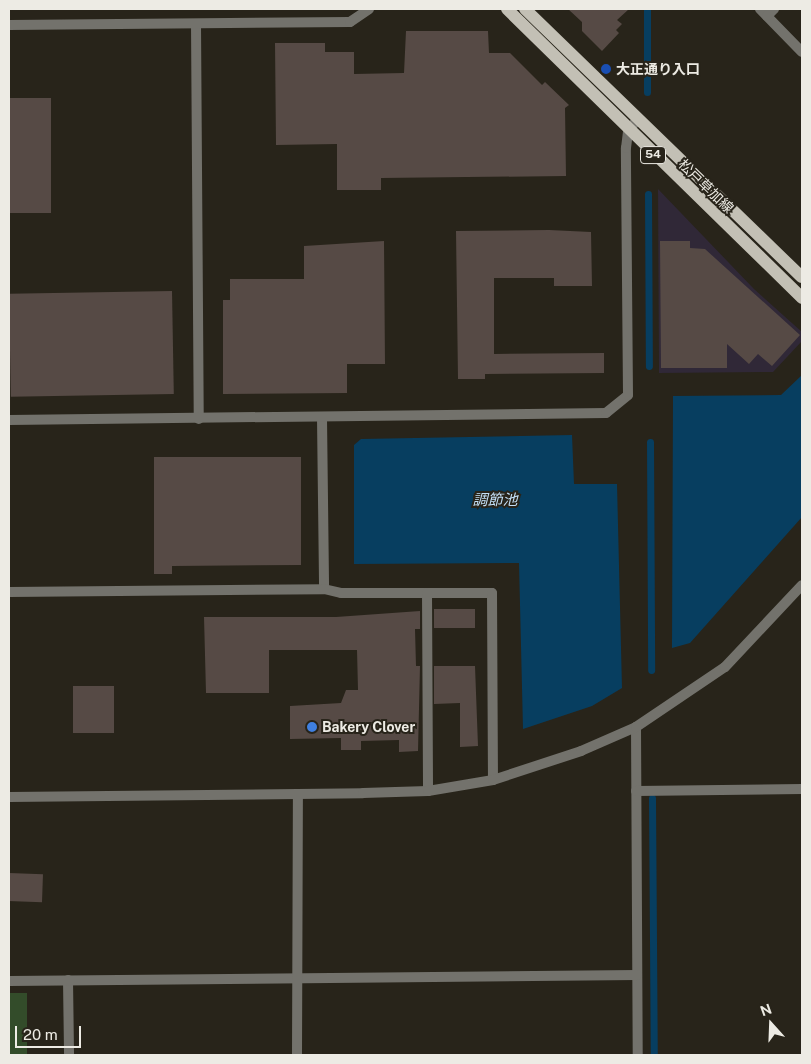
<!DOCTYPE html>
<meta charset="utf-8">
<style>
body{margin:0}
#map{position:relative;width:811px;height:1064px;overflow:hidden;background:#28241a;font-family:"Public Sans","Noto Sans JP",sans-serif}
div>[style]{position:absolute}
.commercial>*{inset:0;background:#302837}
.green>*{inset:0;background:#334c2a;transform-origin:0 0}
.water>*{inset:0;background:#073e60}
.stream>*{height:7px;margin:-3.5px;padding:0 3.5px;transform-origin:3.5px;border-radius:3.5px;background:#073e60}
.building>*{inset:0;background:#564a45;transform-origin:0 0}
.minor>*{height:10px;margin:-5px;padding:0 5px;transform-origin:5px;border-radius:5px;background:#73726c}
.tertiary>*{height:10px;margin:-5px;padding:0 5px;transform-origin:5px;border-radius:5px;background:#73726c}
.primary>*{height:12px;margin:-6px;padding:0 6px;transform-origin:6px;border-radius:6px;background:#c3c0b5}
.dots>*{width:14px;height:14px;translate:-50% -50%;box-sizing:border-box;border:2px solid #28241a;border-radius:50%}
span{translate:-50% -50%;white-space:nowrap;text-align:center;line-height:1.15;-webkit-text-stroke:4px #28241a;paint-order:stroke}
.shield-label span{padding:1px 4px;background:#28241a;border:1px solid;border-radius:4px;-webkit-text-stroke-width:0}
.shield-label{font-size:12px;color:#edebe4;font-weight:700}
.poi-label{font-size:14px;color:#edebe4;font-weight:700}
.left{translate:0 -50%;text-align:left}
.street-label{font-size:14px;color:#edebe4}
.water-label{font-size:15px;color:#c3dff6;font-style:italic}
.frame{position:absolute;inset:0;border:10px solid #edebe4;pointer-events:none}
.north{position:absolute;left:746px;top:999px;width:50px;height:50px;-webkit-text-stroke:4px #28241a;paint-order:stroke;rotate:340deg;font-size:14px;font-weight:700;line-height:20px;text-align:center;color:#edebe4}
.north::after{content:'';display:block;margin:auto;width:18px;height:22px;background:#edebe4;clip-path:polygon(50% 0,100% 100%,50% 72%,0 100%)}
.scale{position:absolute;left:15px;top:1026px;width:66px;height:22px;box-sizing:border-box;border:2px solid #edebe4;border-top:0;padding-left:6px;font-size:15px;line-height:18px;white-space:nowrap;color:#edebe4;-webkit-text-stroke:4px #28241a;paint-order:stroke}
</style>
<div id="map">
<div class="commercial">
<div style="clip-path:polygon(658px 189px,754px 289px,802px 332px,802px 341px,773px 372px,659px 373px)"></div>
</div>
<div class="green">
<div style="left:9px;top:993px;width:18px;height:62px"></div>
</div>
<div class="water">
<div style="clip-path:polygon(802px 375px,802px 517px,690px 643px,672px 648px,673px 396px,781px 395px)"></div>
<div style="clip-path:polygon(572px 435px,574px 484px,617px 484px,622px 688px,592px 706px,523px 729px,519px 563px,354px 564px,354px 445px,361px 439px)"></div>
</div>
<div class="stream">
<div style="left:647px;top:9px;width:83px;rotate:90deg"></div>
<div style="left:648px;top:194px;width:172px;rotate:89.7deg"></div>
<div style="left:650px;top:442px;width:228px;rotate:89.7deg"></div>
<div style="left:652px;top:798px;width:257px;rotate:89.6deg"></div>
</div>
<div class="building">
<div style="clip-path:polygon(568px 9px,629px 9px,617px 20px,622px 24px,616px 30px,619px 33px,602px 51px,582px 31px,582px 22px)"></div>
<div style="clip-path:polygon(406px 31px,488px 31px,489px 53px,510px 53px,542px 85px,545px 82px,569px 105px,565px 108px,566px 176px,381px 178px,381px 190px,337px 190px,337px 144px,276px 145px,275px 43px,325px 43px,325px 52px,354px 52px,354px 74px,404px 73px)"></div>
<div style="left:9px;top:98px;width:42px;height:115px"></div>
<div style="clip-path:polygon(549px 230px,591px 232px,592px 286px,554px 286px,554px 278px,494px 278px,494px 354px,604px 353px,604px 373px,485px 374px,485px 379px,458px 379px,456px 231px)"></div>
<div style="clip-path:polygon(384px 241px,385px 364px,347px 364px,347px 393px,223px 394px,223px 300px,230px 300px,230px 279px,304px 279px,304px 246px)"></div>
<div style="clip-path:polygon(660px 241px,690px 241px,690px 248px,705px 249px,800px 335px,772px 366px,758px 354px,749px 364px,727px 344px,727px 368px,661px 368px)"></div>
<div style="left:172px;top:291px;width:103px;height:163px;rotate:89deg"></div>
<div style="clip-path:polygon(154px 457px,301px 457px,301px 565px,172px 566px,172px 574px,154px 574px)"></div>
<div style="left:475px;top:609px;width:19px;height:41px;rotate:90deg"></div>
<div style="clip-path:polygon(420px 611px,420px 629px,415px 629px,416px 666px,420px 666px,418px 751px,399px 752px,399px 740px,361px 741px,361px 750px,341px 750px,341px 738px,290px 739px,290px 706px,341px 703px,346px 690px,358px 690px,357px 650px,269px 650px,269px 693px,206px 693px,204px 617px,336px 617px)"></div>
<div style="clip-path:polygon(434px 666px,475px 666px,478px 746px,460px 747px,460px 703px,434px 704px)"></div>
<div style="left:73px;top:686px;width:41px;height:47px"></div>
<div style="left:9px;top:873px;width:34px;height:28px;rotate:2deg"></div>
</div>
<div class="minor">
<div style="left:760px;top:9px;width:60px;rotate:45.7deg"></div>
<div style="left:767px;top:16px;width:10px;rotate:-45deg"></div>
<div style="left:196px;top:24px;width:395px;rotate:89.6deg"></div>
<div style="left:9px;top:25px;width:341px;rotate:-0.5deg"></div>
<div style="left:350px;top:22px;width:23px;rotate:-34deg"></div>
<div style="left:322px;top:418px;width:171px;rotate:89.3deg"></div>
<div style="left:9px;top:420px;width:597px;rotate:-0.67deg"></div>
<div style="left:606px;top:413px;width:28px;rotate:-39deg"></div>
<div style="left:628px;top:395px;width:247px;rotate:-90.5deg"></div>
<div style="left:626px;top:148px;width:17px;rotate:-83deg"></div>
<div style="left:628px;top:131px;width:14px;rotate:-51deg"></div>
<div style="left:9px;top:592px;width:315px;rotate:-0.5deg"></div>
<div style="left:324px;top:589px;width:17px;rotate:13deg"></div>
<div style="left:341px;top:593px;width:151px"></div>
<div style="left:492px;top:593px;width:187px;rotate:89.7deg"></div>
<div style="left:427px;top:593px;width:198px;rotate:89.7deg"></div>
<div style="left:636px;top:727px;width:328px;rotate:89.7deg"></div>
<div style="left:636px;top:791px;width:166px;rotate:-0.7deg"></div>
<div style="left:68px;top:980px;width:75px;rotate:89.2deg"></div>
<div style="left:9px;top:981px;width:628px;rotate:-0.55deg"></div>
<div style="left:297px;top:1055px;width:261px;rotate:-89.8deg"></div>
</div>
<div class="tertiary">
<div style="left:9px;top:797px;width:354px;rotate:-0.6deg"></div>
<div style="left:363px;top:793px;width:65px;rotate:-1.8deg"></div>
<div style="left:428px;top:791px;width:66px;rotate:-9.6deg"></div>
<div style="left:493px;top:780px;width:93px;rotate:-18.2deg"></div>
<div style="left:581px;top:751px;width:60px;rotate:-23.6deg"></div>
<div style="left:636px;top:727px;width:107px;rotate:-34deg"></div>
<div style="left:725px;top:667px;width:112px;rotate:-46.8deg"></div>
</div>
<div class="primary">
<div style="left:507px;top:9px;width:413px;rotate:44.4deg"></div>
<div style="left:525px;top:9px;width:385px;rotate:44.1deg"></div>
</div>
<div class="dots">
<div style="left:606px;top:69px;background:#1a4fb4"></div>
<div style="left:312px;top:727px;background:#3f7fe0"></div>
</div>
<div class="shield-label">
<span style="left:653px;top:155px">54</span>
</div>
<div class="poi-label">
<span class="left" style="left:616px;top:69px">大正通り入口</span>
<span class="left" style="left:322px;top:727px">Bakery Clover</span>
</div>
<div class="street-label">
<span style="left:706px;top:186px;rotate:44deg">松戸草加線</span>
</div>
<div class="water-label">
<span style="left:495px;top:500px">調節池</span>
</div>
<div class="frame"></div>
<div class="north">N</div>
<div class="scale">20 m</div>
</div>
